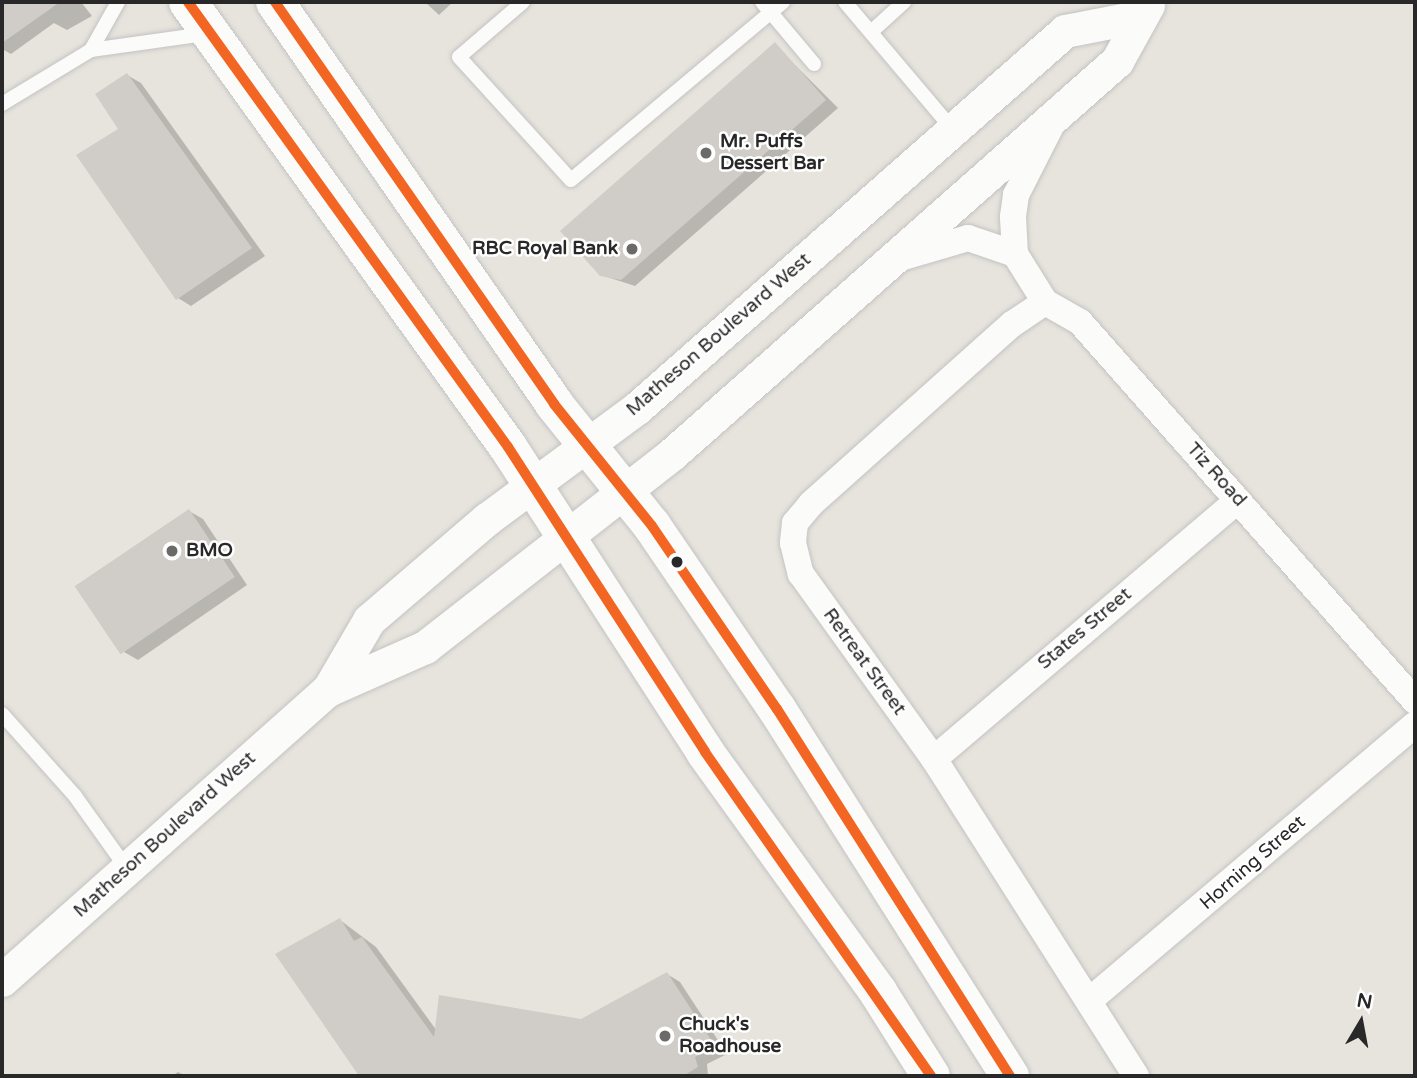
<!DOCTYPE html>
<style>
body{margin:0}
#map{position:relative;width:1417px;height:1078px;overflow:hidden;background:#e7e4dd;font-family:"Varela Round",sans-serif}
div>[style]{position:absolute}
.shadow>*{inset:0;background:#0003}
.building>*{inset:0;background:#d0cdc8;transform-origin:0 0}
.roads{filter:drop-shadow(0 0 2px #c4c3c3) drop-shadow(0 0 2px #c4c3c3)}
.service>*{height:14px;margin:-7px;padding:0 7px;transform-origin:7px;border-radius:7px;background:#fbfbfa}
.minor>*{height:26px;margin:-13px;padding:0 13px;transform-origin:13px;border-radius:13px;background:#fbfbfa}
.tertiary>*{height:33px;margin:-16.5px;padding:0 16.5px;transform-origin:16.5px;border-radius:16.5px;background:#fbfbfa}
.secondary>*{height:38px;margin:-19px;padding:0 19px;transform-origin:19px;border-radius:19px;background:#fbfbfa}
.bus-1>*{height:10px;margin:-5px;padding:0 5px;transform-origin:5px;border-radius:5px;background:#f26522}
.dots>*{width:19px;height:19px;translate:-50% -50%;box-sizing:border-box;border:4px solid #fff;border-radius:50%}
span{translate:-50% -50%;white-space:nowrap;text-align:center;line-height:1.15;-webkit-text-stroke:5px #fff;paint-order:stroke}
.poi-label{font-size:19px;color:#282828;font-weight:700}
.left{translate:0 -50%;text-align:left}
.right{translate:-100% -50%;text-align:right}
.street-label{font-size:19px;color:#282828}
.frame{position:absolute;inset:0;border:4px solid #282828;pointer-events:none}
.north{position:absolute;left:1326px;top:987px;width:70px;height:70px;-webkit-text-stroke:5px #fff;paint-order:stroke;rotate:10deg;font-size:19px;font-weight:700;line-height:28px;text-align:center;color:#282828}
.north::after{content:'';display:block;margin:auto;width:24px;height:32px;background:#282828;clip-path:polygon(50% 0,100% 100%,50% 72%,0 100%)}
</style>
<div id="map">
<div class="shadow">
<div style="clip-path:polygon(2px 2px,81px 2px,92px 16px,67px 30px,54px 23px,11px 54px,2px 49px)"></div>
<div style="clip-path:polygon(425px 2px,453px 2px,439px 15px)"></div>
<div style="clip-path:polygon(775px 45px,838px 108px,635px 286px,601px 275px)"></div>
<div style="clip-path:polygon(127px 75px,141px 83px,265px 256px,191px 306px,178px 298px,121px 129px)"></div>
<div style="clip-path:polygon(189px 511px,203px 519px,247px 585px,138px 660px,124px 652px)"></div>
<div style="clip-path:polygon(340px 920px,376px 947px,437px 1031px,581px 1021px,667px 974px,680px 982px,727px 1054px,707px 1064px,708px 1076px,361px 1076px,277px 954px)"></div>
<div style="clip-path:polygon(178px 1072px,186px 1076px,172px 1076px)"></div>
</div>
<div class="building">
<div style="clip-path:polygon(2px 2px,60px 2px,2px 43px)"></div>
<div style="clip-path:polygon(775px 42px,826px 100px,621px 280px,600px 276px,560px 231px)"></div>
<div style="clip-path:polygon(127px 73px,252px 248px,176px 300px,76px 155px,118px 129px,95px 94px)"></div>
<div style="left:189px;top:509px;width:82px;height:138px;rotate:56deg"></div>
<div style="clip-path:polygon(340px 918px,354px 941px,362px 937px,434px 1037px,439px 995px,581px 1019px,667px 972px,715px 1046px,695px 1057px,698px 1067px,683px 1076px,359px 1076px,275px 954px)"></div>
</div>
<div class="roads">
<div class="service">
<div style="left:523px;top:2px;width:84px;rotate:139.3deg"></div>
<div style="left:459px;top:57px;width:166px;rotate:47.7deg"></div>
<div style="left:571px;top:180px;width:277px;rotate:-40deg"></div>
<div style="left:762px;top:2px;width:81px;rotate:50deg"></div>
<div style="left:845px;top:2px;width:167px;rotate:49.8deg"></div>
<div style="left:871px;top:32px;width:45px;rotate:-42.3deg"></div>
<div style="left:91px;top:50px;width:55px;rotate:-60.6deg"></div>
<div style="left:2px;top:104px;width:104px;rotate:-31.2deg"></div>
<div style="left:91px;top:50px;width:115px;rotate:-8deg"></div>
<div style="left:2px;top:714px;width:110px;rotate:48.3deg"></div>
<div style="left:75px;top:796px;width:90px;rotate:54.5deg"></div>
</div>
<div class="minor">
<div style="left:1053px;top:122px;width:82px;rotate:116.9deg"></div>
<div style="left:1016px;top:195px;width:22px;rotate:98deg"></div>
<div style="left:1013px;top:217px;width:37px;rotate:87deg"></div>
<div style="left:1015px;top:254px;width:57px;rotate:58deg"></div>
<div style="left:1045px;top:302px;width:40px;rotate:29.7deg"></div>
<div style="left:1080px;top:322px;width:506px;rotate:48.53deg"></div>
<div style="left:900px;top:258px;width:71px;rotate:-16.4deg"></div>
<div style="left:968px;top:238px;width:50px;rotate:18.8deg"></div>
<div style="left:1045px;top:302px;width:40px;rotate:146deg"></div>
<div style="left:1012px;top:324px;width:270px;rotate:138.2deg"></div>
<div style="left:811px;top:504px;width:25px;rotate:130deg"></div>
<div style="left:795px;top:523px;width:20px;rotate:96deg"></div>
<div style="left:793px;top:543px;width:32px;rotate:76deg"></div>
<div style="left:801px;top:574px;width:228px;rotate:54.3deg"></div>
<div style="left:934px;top:759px;width:376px;rotate:57.5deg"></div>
<div style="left:934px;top:759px;width:399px;rotate:-40.4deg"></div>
<div style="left:1090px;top:1000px;width:426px;rotate:-40.3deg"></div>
</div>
<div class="tertiary">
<div style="left:328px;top:690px;width:106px;rotate:-23.9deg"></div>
<div style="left:425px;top:647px;width:313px;rotate:-38deg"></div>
<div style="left:672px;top:454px;width:594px;rotate:-41.45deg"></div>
<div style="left:1117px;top:61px;width:64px;rotate:-61deg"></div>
<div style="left:2px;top:980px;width:436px;rotate:-41.7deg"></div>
<div style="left:328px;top:690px;width:81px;rotate:-59.6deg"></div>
<div style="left:369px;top:620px;width:155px;rotate:-40.6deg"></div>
<div style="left:487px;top:519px;width:187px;rotate:-36.5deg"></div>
<div style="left:637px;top:408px;width:570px;rotate:-41.37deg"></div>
<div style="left:1065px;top:31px;width:73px;rotate:-11deg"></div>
</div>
<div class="secondary">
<div style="left:188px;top:2px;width:548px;rotate:54.28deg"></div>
<div style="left:508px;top:447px;width:363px;rotate:57.1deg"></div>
<div style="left:705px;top:752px;width:296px;rotate:54.2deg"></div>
<div style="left:878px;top:992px;width:99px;rotate:57.8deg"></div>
<div style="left:275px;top:2px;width:489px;rotate:55.2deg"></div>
<div style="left:554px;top:404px;width:156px;rotate:51.2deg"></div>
<div style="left:652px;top:526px;width:222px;rotate:55.7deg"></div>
<div style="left:777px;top:709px;width:435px;rotate:57.6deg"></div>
</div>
</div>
<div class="bus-1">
<div style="left:188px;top:2px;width:548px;rotate:54.28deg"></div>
<div style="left:508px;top:447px;width:363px;rotate:57.1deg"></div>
<div style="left:705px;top:752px;width:395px;rotate:55.1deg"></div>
<div style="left:275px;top:2px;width:489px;rotate:55.2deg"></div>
<div style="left:554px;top:404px;width:156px;rotate:51.2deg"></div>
<div style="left:652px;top:526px;width:222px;rotate:55.7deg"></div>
<div style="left:777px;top:709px;width:435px;rotate:57.6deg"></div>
</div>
<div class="dots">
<div style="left:706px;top:153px;background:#6b6a67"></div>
<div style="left:632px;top:249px;background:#6b6a67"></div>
<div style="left:172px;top:551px;background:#6b6a67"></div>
<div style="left:677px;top:562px;background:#282828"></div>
<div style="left:665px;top:1036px;background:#6b6a67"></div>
</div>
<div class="poi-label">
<span class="left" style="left:720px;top:153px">Mr. Puffs<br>Dessert Bar</span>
<span class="right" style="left:618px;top:249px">RBC Royal Bank</span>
<span class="left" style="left:186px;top:551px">BMO</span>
<span class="left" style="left:679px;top:1036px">Chuck's<br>Roadhouse</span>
</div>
<div class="street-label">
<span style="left:719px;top:335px;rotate:-41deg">Matheson Boulevard West</span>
<span style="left:1216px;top:475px;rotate:48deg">Tiz Road</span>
<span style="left:1085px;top:629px;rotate:-40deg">States Street</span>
<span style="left:864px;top:662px;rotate:54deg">Retreat Street</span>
<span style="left:165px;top:835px;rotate:-42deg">Matheson Boulevard West</span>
<span style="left:1253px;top:863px;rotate:-41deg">Horning Street</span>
</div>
<div class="frame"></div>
<div class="north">N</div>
</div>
